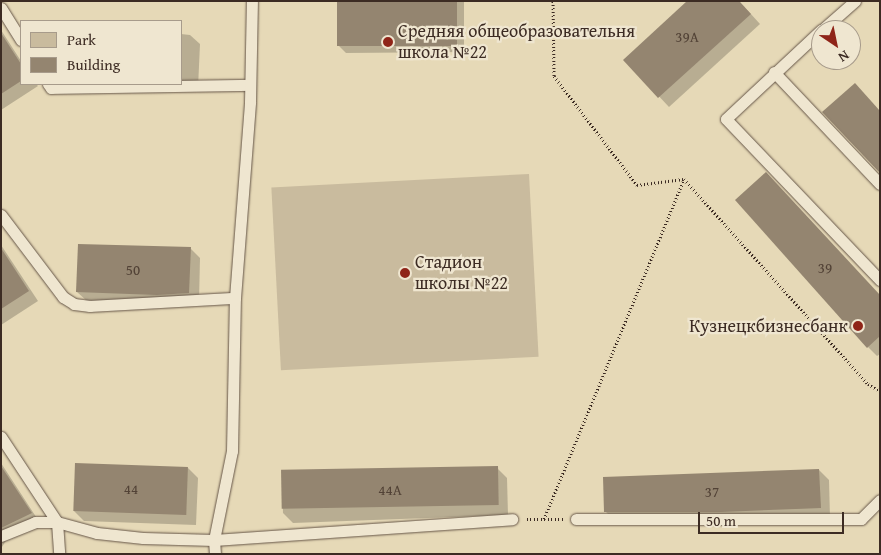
<!DOCTYPE html>
<meta charset="utf-8">
<style>
body{margin:0}
#map{position:relative;width:881px;height:555px;overflow:hidden;background:#e6d9b7;font-family:"Gentium Book Plus",serif}
div>[style]{position:absolute}
.green>*{inset:0;background:#c9bb9e;transform-origin:0 0}
.shadow>*{inset:0;background:#0003}
.building>*{inset:0;background:#948570;transform-origin:0 0}
.path>*{height:3px;margin-top:-1.5px;transform-origin:0;background:repeating-linear-gradient(90deg,#3c2b23 0 1px,transparent 0 3.5px)}
.roads{filter:drop-shadow(0 0 1px #665648) drop-shadow(0 0 1px #665648)}
.service>*{height:11px;margin:-5.5px;padding:0 5.5px;transform-origin:5.5px;border-radius:5.5px;background:#efe6d0}
.dots>*{width:14px;height:14px;translate:-50% -50%;box-sizing:border-box;border:2px solid #efe6d0;border-radius:50%}
span{translate:-50% -50%;white-space:nowrap;text-align:center;line-height:1.15;-webkit-text-stroke:4.5px #efe6d0;paint-order:stroke}
.number-label{font-size:15px;color:#524236}
.number-label span{-webkit-text-stroke-width:0}
.poi-label{font-size:18px;color:#3c2b23}
.left{translate:0 -50%;text-align:left}
.right{translate:-100% -50%;text-align:right}
.frame{position:absolute;inset:0;border:2px solid #3c2b23;pointer-events:none}
.legend{position:absolute;left:20px;top:20px;width:162px;height:65px;box-sizing:border-box;background:#efe6d0;border:1px solid #a79b8b;margin:0;padding:6px 9px;list-style:none;font-size:15px;color:#3c2b23}
.legend li{display:flex;align-items:center;gap:10px;height:25px}
.legend b{width:25px;border:1px solid #a79b8b}
.north{position:absolute;left:811px;top:20px;width:50px;height:50px;box-sizing:border-box;background:#efe6d0;border:1px solid #a79b8b;border-radius:50%;rotate:146deg;font-size:14px;font-weight:700;line-height:20px;text-align:center;color:#3c2b23}
.north::after{content:'';display:block;margin:auto;width:18px;height:22px;background:#8f2418;clip-path:polygon(50% 0,100% 100%,50% 72%,0 100%)}
.scale{position:absolute;left:698px;top:512px;width:146px;height:22px;box-sizing:border-box;border:2px solid #3c2b23;border-top:0;padding-left:6px;font-size:15px;line-height:18px;white-space:nowrap;color:#3c2b23;-webkit-text-stroke:4px #efe6d0;paint-order:stroke}
</style>
<div id="map">
<div class="green">
<div style="left:529px;top:174px;width:183px;height:258px;rotate:87deg"></div>
</div>
<div class="shadow">
<div style="clip-path:polygon(338px 1px,464px 1px,464px 52px,346px 53px,339px 46px)"></div>
<div style="clip-path:polygon(739px 1px,760px 24px,669px 107px,625px 60px)"></div>
<div style="clip-path:polygon(1px 30px,21px 61px,21px 84px,36px 84px,38px 86px,1px 110px)"></div>
<div style="clip-path:polygon(181px 34px,190px 35px,200px 44px,198px 88px,181px 84px)"></div>
<div style="clip-path:polygon(1px 245px,38px 301px,1px 325px)"></div>
<div style="clip-path:polygon(191px 249px,200px 258px,199px 302px,87px 301px,77px 292px)"></div>
<div style="clip-path:polygon(880px 297px,880px 354px,877px 356px,868px 347px)"></div>
<div style="clip-path:polygon(1px 463px,40px 523px,7px 539px,2px 547px)"></div>
<div style="clip-path:polygon(188px 468px,198px 478px,196px 525px,84px 521px,74px 511px)"></div>
<div style="clip-path:polygon(497px 468px,507px 478px,508px 515px,293px 523px,283px 513px,282px 476px)"></div>
<div style="clip-path:polygon(819px 470px,829px 480px,830px 517px,615px 521px,605px 511px)"></div>
</div>
<div class="building">
<div style="left:337px;top:1px;width:120px;height:45px"></div>
<div style="clip-path:polygon(687px 1px,739px 1px,751px 14px,658px 98px,623px 60px)"></div>
<div style="clip-path:polygon(1px 33px,21px 64px,21px 81px,1px 94px)"></div>
<div style="clip-path:polygon(855px 83px,880px 111px,880px 173px,822px 112px)"></div>
<div style="clip-path:polygon(766px 172px,880px 295px,880px 336px,867px 348px,735px 200px)"></div>
<div style="clip-path:polygon(78px 244px,191px 247px,189px 293px,157px 295px,76px 292px)"></div>
<div style="clip-path:polygon(1px 248px,29px 291px,1px 309px)"></div>
<div style="left:75px;top:463px;width:113px;height:48px;rotate:2deg"></div>
<div style="clip-path:polygon(1px 466px,32px 513px,1px 528px)"></div>
<div style="left:498px;top:466px;width:39px;height:217px;rotate:89deg"></div>
<div style="clip-path:polygon(819px 469px,821px 508px,721px 512px,604px 512px,603px 477px)"></div>
</div>
<div class="path">
<div style="left:553px;top:1px;width:75px;rotate:89.2deg"></div>
<div style="left:554px;top:76px;width:137px;rotate:52.7deg"></div>
<div style="left:637px;top:185px;width:47px;rotate:-7.3deg"></div>
<div style="left:684px;top:179px;width:275px;rotate:48.1deg"></div>
<div style="left:868px;top:384px;width:14px;rotate:30deg"></div>
<div style="left:527px;top:519px;width:36px"></div>
<div style="left:544px;top:519px;width:367px;rotate:-67.6deg"></div>
</div>
<div class="roads">
<div class="service">
<div style="left:1px;top:8px;width:38px;rotate:58deg"></div>
<div style="left:821px;top:30px;width:130px;rotate:136.9deg"></div>
<div style="left:726px;top:119px;width:223px;rotate:46.3deg"></div>
<div style="left:822px;top:30px;width:44px;rotate:-41.3deg"></div>
<div style="left:774px;top:72px;width:154px;rotate:46.6deg"></div>
<div style="left:48px;top:84px;width:5px;rotate:53deg"></div>
<div style="left:51px;top:88px;width:199px;rotate:-0.9deg"></div>
<div style="left:1px;top:215px;width:103px;rotate:52.9deg"></div>
<div style="left:63px;top:297px;width:13px;rotate:32deg"></div>
<div style="left:74px;top:304px;width:16px;rotate:7deg"></div>
<div style="left:90px;top:306px;width:145px;rotate:-3.2deg"></div>
<div style="left:1px;top:437px;width:102px;rotate:56.6deg"></div>
<div style="left:57px;top:522px;width:32px;rotate:86deg"></div>
<div style="left:576px;top:519px;width:285px"></div>
<div style="left:861px;top:519px;width:27px;rotate:-45deg"></div>
<div style="left:1px;top:536px;width:37px;rotate:-22deg"></div>
<div style="left:35px;top:522px;width:22px"></div>
<div style="left:57px;top:522px;width:41px;rotate:15.4deg"></div>
<div style="left:97px;top:533px;width:46px;rotate:6.2deg"></div>
<div style="left:143px;top:538px;width:71px;rotate:1.6deg"></div>
<div style="left:214px;top:540px;width:299px;rotate:-4deg"></div>
<div style="left:215px;top:554px;width:14px;rotate:-94deg"></div>
<div style="left:214px;top:540px;width:91px;rotate:-78.6deg"></div>
<div style="left:232px;top:451px;width:153px;rotate:-88.9deg"></div>
<div style="left:235px;top:298px;width:197px;rotate:-85.6deg"></div>
<div style="left:250px;top:102px;width:101px;rotate:-88.9deg"></div>
</div>
</div>
<div class="dots">
<div style="left:388px;top:42px;background:#8f2418"></div>
<div style="left:405px;top:273px;background:#8f2418"></div>
<div style="left:858px;top:326px;background:#8f2418"></div>
</div>
<div class="number-label">
<span style="left:687px;top:37px">39А</span>
<span style="left:825px;top:268px">39</span>
<span style="left:133px;top:270px">50</span>
<span style="left:131px;top:489px">44</span>
<span style="left:390px;top:490px">44А</span>
<span style="left:712px;top:492px">37</span>
</div>
<div class="poi-label">
<span class="left" style="left:398px;top:42px">Средняя общеобразовательня<br>школа №22</span>
<span class="left" style="left:415px;top:273px">Стадион<br>школы №22</span>
<span class="right" style="left:848px;top:326px">Кузнецкбизнесбанк</span>
</div>
<div class="frame"></div>
<ul class="legend">
<li><b style="height:14px;background:#c9bb9e"></b>Park</li>
<li><b style="height:14px;background:#948570"></b>Building</li>
</ul>
<div class="north">N</div>
<div class="scale">50 m</div>
</div>
